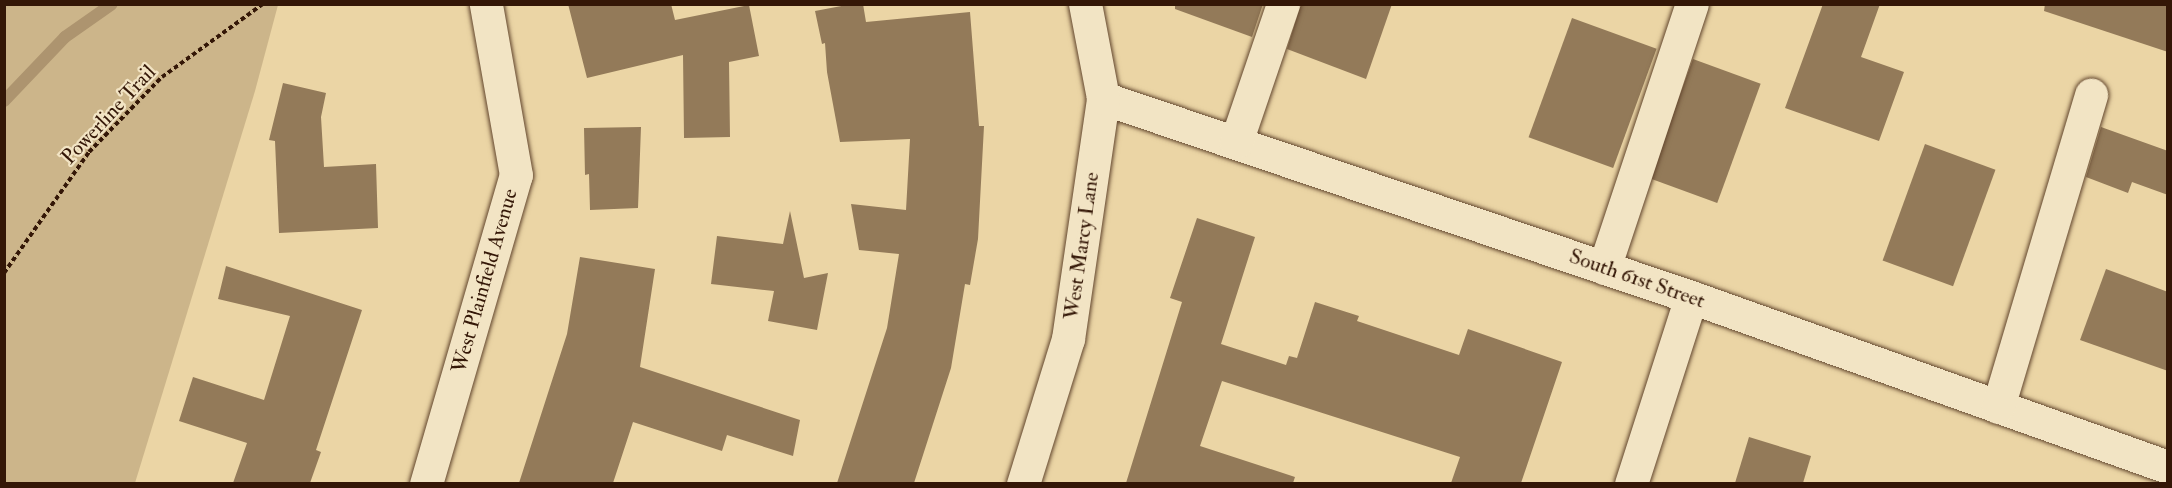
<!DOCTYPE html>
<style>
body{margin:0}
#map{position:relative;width:2172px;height:488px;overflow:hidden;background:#ebd5a5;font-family:"IM FELL Double Pica",serif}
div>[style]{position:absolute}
.green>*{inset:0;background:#ccb58a}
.stream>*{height:12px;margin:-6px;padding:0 6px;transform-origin:6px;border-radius:6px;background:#ad946f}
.building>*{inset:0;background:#937a59;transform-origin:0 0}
.path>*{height:4px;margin-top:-2px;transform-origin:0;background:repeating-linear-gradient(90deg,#341707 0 4.5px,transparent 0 7.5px)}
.roads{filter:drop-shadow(0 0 2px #62462e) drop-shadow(0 0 2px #62462e)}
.minor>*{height:33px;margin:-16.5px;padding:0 16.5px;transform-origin:16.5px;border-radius:16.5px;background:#f2e4c4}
span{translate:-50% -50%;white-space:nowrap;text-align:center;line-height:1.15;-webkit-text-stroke:4.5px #f2e4c4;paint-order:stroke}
.street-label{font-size:21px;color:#341707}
.frame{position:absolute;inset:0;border:6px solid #341707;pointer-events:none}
</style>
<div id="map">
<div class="green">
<div style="clip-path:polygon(4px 5px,278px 5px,255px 91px,135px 483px,5px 483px)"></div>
</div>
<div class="stream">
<div style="left:4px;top:101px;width:88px;rotate:-46.4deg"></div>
<div style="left:65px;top:37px;width:57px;rotate:-35.1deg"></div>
</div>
<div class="building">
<div style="clip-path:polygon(568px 4px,671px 4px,675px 20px,749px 5px,759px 56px,729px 62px,730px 137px,684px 138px,683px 55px,587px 78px)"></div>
<div style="clip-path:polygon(852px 4px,863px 4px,866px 22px,970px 12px,979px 126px,984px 126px,978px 239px,970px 285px,965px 284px,951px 368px,914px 483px,837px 483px,887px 328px,899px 254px,859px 250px,851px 204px,906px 210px,910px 139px,840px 142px,827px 72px,825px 43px,822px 44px,815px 11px)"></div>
<div style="clip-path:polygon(1175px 4px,1263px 4px,1252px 37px,1175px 9px)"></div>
<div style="clip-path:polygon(1301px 4px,1392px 4px,1366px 79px,1287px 49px)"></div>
<div style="clip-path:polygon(1823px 4px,1880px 4px,1861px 57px,1904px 72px,1879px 141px,1785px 108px)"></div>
<div style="clip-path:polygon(2045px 4px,2168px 4px,2168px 52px,2044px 11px)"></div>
<div style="left:1572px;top:18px;width:90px;height:127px;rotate:20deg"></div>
<div style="left:1693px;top:59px;width:72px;height:127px;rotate:20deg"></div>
<div style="clip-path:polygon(283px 83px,326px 93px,321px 117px,324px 167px,376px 164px,378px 228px,279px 233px,275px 141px,269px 140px)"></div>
<div style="clip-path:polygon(641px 127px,638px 208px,590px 210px,589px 174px,585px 175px,584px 128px)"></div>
<div style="clip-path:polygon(2101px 127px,2168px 151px,2168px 195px,2132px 182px,2128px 193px,2086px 177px)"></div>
<div style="left:1925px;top:144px;width:75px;height:124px;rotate:20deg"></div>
<div style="clip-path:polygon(790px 211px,804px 278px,828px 273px,817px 330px,768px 321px,774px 291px,711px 284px,717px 236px,783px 244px)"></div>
<div style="clip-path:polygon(1197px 218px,1255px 237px,1221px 344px,1286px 365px,1289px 356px,1297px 358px,1315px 302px,1359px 316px,1357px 321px,1459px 355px,1468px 329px,1562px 362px,1521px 483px,1451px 483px,1460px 457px,1222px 381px,1200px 446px,1295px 477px,1293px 483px,1126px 483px,1182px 302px,1170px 298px)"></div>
<div style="clip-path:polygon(580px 257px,655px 269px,640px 367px,800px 420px,793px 456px,727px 435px,722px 451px,633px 422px,613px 483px,519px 483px,567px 334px)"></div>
<div style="clip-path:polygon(226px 266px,362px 310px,316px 450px,321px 452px,310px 483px,233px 483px,247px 443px,179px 421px,193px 377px,264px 400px,290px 316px,218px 299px)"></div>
<div style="clip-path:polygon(2106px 269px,2168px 292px,2168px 371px,2080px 340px)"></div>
<div style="clip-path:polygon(1749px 437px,1811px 456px,1803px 483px,1735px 483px)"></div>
</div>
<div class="path">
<div style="left:4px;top:273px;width:148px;rotate:-54.9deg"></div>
<div style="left:89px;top:152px;width:105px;rotate:-45.8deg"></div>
<div style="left:162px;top:77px;width:125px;rotate:-35.9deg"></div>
</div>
<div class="roads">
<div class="minor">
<div style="left:1103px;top:98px;width:621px;rotate:18.7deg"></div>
<div style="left:1691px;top:297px;width:506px;rotate:19.62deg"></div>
<div style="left:1236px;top:142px;width:146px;rotate:-71.2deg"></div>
<div style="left:1604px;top:268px;width:278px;rotate:-71.6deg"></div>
<div style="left:1998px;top:407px;width:326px;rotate:-73.4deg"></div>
<div style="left:426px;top:484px;width:322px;rotate:-73.8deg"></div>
<div style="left:516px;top:175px;width:174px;rotate:-100deg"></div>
<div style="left:1023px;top:484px;width:152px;rotate:-72.8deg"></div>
<div style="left:1068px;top:339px;width:244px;rotate:-81.7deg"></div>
<div style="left:1103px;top:98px;width:96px;rotate:-100.8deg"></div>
<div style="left:1631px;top:484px;width:196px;rotate:-72.2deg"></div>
</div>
</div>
<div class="street-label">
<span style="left:109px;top:115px;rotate:-47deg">Powerline Trail</span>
<span style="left:1082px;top:246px;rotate:-82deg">West Marcy Lane</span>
<span style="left:1637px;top:279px;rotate:19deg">South 61st Street</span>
<span style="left:485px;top:281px;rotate:-74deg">West Plainfield Avenue</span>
</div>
<div class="frame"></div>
</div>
